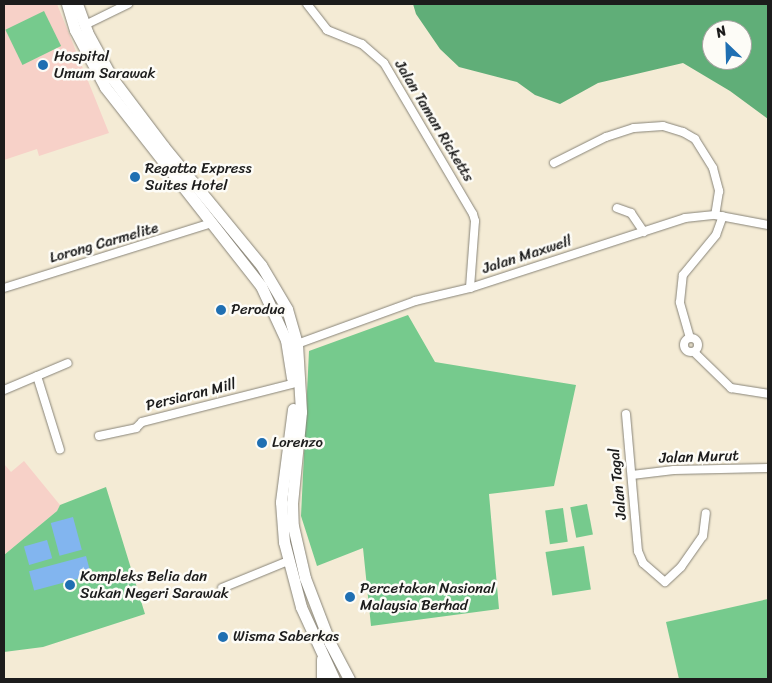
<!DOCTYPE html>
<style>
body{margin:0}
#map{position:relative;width:772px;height:683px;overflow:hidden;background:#f4ebd5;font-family:Sriracha,sans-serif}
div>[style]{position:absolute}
.built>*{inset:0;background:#f7d1c8}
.green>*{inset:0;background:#76ca8d;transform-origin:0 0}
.forest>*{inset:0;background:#60ae78}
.water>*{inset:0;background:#82b5ef;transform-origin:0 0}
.roads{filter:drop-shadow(0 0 1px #888478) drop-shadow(0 0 1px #888478)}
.minor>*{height:8px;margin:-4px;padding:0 4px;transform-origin:4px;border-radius:4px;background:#fff}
.minor>.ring{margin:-4px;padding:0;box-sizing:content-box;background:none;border:8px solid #fff;border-radius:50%}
.primary>*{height:11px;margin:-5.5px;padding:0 5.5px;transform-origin:5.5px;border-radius:5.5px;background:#fff}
.dots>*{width:14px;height:14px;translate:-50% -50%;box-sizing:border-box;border:2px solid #fdfcf7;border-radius:50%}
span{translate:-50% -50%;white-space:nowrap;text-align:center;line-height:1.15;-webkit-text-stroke:5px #fdfcf7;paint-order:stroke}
.poi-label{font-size:15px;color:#1c1c1c}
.left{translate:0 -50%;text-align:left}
.street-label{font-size:15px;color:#1c1c1c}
.frame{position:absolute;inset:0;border:5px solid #1c1c1c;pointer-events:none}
.north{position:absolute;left:702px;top:20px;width:50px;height:50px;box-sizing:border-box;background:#fdfcf7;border:1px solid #a3a29f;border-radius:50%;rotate:336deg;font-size:14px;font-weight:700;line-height:20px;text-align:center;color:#1c1c1c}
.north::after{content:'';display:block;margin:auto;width:18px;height:22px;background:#1f6fb2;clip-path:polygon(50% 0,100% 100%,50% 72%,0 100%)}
</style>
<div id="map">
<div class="built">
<div style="clip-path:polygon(4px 4px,57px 4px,109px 133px,39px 156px,37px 149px,4px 160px)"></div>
<div style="clip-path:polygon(24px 461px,60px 505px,57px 511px,4px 555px,4px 464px,11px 472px)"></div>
</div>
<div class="green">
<div style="left:44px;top:11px;width:39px;height:43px;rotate:64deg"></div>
<div style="clip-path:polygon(408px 315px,435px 362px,576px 385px,554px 486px,489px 494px,499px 609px,371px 626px,363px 548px,317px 566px,301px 516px,309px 351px)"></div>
<div style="clip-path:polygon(106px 487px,145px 614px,43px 647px,4px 652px,4px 555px,57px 511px,60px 505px)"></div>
<div style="left:587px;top:504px;width:31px;height:17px;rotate:79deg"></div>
<div style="left:563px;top:508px;width:34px;height:18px;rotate:82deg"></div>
<div style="left:584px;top:546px;width:44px;height:39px;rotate:81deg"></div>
<div style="clip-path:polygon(768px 599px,768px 679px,679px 679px,666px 622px)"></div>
</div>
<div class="forest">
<div style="clip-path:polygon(evenodd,413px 4px,768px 4px,768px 119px,730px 91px,683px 63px,598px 83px,560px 104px,535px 95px,517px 82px,459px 67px,440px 49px,416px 14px,413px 4px,712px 30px,742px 30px,742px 60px,712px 60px,712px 30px)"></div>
</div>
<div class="water">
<div style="left:73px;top:517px;width:34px;height:23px;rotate:75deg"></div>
<div style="left:47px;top:540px;width:19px;height:24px;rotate:74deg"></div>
<div style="left:86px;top:556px;width:20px;height:59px;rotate:75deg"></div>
</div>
<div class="roads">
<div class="minor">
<div style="left:307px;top:4px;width:33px;rotate:52deg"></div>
<div style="left:327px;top:30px;width:38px;rotate:22deg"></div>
<div style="left:362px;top:44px;width:29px;rotate:41deg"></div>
<div style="left:384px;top:63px;width:175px;rotate:59.5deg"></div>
<div style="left:473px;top:214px;width:7px;rotate:74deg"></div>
<div style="left:475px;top:221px;width:67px;rotate:94.3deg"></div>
<div style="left:85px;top:25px;width:48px;rotate:-26deg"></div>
<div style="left:554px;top:163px;width:58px;rotate:-26.6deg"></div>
<div style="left:606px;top:137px;width:29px;rotate:-18deg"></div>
<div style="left:634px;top:128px;width:29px;rotate:-4deg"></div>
<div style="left:663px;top:126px;width:21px;rotate:17deg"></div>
<div style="left:683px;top:132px;width:14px;rotate:30deg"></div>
<div style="left:695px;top:139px;width:34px;rotate:58deg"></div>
<div style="left:713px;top:168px;width:24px;rotate:75deg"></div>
<div style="left:719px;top:191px;width:24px;rotate:99deg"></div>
<div style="left:617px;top:208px;width:15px;rotate:20deg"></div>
<div style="left:631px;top:213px;width:23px;rotate:56deg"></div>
<div style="left:4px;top:288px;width:218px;rotate:-17.4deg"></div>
<div class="ring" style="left:684px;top:338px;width:6px;height:6px"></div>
<div style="left:690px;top:338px;width:37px;rotate:-106deg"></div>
<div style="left:680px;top:302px;width:27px;rotate:-84deg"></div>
<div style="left:683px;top:275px;width:52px;rotate:-50.5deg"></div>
<div style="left:716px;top:235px;width:20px;rotate:-70deg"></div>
<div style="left:297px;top:344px;width:126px;rotate:-20deg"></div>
<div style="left:415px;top:301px;width:57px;rotate:-13.3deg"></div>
<div style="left:470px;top:288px;width:226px;rotate:-18deg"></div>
<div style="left:685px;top:218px;width:30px;rotate:-6deg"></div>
<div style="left:715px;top:215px;width:54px;rotate:10.7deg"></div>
<div style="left:694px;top:352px;width:52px;rotate:44.2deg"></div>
<div style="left:731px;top:388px;width:37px;rotate:9deg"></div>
<div style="left:37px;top:376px;width:77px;rotate:72.7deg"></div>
<div style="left:4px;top:390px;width:69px;rotate:-22.9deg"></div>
<div style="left:626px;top:414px;width:138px;rotate:85deg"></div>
<div style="left:638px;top:551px;width:13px;rotate:67deg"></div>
<div style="left:643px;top:563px;width:29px;rotate:41deg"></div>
<div style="left:665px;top:582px;width:22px;rotate:-43deg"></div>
<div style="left:681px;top:567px;width:38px;rotate:-55deg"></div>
<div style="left:703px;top:536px;width:23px;rotate:-83deg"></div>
<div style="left:99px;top:436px;width:38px;rotate:-12deg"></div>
<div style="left:136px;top:428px;width:8px;rotate:-45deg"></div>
<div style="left:142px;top:422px;width:155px;rotate:-14.2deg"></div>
<div style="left:632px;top:475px;width:42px;rotate:-6.8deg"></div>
<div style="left:674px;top:470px;width:94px;rotate:-1.2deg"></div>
<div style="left:222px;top:588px;width:71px;rotate:-22.2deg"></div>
</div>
<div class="primary">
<div style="left:67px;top:4px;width:27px;rotate:73deg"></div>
<div style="left:75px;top:30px;width:64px;rotate:62.2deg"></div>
<div style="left:105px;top:87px;width:253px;rotate:51.9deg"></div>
<div style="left:261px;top:286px;width:60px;rotate:65.2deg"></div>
<div style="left:286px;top:340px;width:38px;rotate:81deg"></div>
<div style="left:77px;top:4px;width:30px;rotate:70deg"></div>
<div style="left:87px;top:32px;width:52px;rotate:61.5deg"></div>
<div style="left:112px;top:78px;width:86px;rotate:53deg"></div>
<div style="left:164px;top:147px;width:153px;rotate:50.6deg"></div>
<div style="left:261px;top:265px;width:51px;rotate:59.4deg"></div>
<div style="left:287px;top:309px;width:36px;rotate:74deg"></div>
<div style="left:297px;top:344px;width:68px;rotate:86.6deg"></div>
<div style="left:301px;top:412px;width:91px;rotate:95.6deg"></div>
<div style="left:292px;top:503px;width:23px;rotate:88deg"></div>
<div style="left:293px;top:526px;width:53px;rotate:77deg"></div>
<div style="left:305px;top:578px;width:70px;rotate:69deg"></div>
<div style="left:330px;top:643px;width:41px;rotate:62.2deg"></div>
<div style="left:293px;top:409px;width:94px;rotate:97.4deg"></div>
<div style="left:281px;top:502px;width:40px;rotate:85.7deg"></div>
<div style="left:284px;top:542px;width:67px;rotate:75.3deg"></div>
<div style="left:301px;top:607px;width:79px;rotate:65.4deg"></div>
<div style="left:322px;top:679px;width:20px;rotate:-90deg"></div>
</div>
</div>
<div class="dots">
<div style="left:43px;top:65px;background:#1f6fb2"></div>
<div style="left:135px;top:177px;background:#1f6fb2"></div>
<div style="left:221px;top:310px;background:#1f6fb2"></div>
<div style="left:262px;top:443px;background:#1f6fb2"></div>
<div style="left:70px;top:585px;background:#1f6fb2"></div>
<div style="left:350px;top:597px;background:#1f6fb2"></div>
<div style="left:223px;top:637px;background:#1f6fb2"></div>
</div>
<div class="poi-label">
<span class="left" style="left:54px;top:65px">Hospital<br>Umum Sarawak</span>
<span class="left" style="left:145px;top:177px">Regatta Express<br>Suites Hotel</span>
<span class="left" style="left:231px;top:310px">Perodua</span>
<span class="left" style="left:272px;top:443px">Lorenzo</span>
<span class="left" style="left:80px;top:585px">Kompleks Belia dan<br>Sukan Negeri Sarawak</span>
<span class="left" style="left:360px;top:597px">Percetakan Nasional<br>Malaysia Berhad</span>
<span class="left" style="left:233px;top:637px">Wisma Saberkas</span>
</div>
<div class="street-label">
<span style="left:434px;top:121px;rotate:59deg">Jalan Taman Ricketts</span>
<span style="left:104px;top:243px;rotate:-16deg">Lorong Carmelite</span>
<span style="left:527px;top:255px;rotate:-18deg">Jalan Maxwell</span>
<span style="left:191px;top:395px;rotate:-14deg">Persiaran Mill</span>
<span style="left:699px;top:457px;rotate:-2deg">Jalan Murut</span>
<span style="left:618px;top:484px;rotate:-96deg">Jalan Tagal</span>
</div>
<div class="frame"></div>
<div class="north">N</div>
</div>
